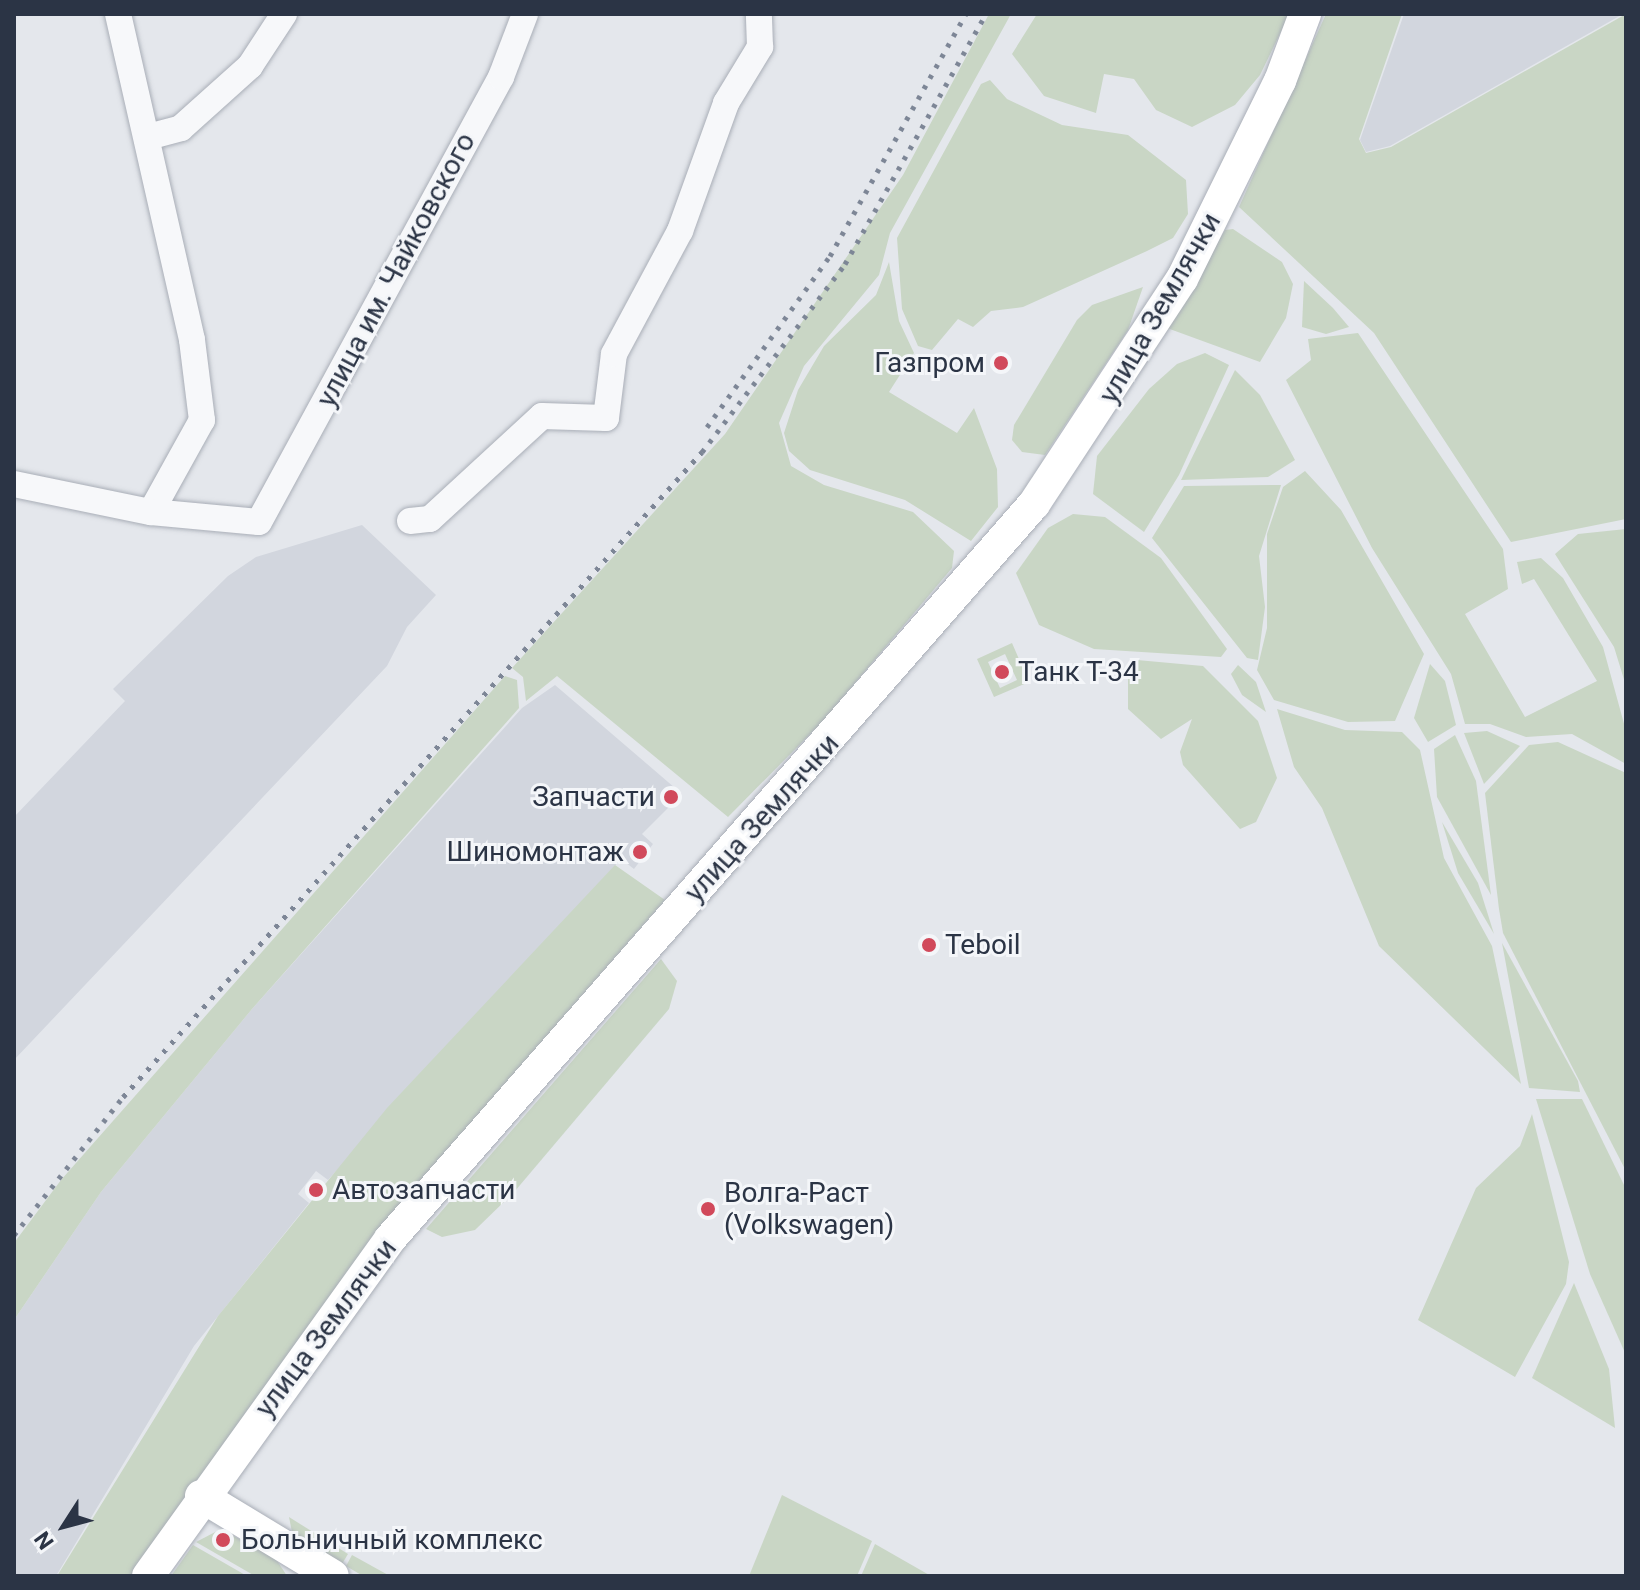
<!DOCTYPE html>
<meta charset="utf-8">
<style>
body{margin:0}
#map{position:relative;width:1640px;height:1590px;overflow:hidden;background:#e4e7ec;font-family:Roboto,sans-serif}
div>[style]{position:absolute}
.built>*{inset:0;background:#d2d6de}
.green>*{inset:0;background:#c9d6c5}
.roads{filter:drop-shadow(0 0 2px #a9aeb7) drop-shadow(0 0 2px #a9aeb7)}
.minor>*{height:26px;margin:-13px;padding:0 13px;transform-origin:13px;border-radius:13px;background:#f7f8fa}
.major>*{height:32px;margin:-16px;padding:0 16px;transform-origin:16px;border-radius:16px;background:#fff}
.rail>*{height:5px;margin-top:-2.5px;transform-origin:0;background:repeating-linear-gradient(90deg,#7d8696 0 4px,transparent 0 12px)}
.dots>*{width:22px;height:22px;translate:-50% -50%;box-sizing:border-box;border:4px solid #f4f6f9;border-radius:50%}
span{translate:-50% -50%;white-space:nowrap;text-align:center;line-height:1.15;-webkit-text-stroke:6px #f4f6f9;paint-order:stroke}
.street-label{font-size:28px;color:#2b3445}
.poi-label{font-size:28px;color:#2b3445}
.right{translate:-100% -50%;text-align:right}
.left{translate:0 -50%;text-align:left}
.frame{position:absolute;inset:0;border:16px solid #2b3445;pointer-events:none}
.north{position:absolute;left:24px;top:1486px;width:80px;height:80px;-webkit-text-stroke:6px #f4f6f9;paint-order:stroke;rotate:234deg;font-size:22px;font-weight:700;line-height:32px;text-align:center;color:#2b3445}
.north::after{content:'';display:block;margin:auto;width:28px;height:36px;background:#2b3445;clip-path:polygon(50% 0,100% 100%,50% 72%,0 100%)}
</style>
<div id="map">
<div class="built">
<div style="clip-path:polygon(1404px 14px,1623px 14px,1390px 146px,1366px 152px,1360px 140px)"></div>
<div style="clip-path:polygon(362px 525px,436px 595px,407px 627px,387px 666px,14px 1060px,14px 817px,125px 701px,113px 689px,228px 576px,256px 557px)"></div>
<div style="clip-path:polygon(555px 685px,682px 794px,642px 834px,653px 844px,634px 869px,621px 859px,328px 1180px,316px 1171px,298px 1194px,309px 1203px,194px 1346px,56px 1576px,14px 1576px,14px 1320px,101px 1192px,252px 1009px,522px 708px)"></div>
</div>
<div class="green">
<div style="clip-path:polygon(989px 14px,1011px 14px,890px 233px,879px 275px,804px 366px,779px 423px,791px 466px,824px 485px,913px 512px,954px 551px,952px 568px,823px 721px,728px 817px,557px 676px,526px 701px,523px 677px,512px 668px,725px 434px,903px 175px)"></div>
<div style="clip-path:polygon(1037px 14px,1288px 14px,1289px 15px,1260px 75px,1235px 105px,1192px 127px,1156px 110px,1134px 79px,1104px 74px,1096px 113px,1044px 96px,1012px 54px)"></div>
<div style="clip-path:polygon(1326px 14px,1402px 14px,1359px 139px,1366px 153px,1391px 147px,1626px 14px,1626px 519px,1511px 542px,1374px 333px,1239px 207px)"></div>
<div style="clip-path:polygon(990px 80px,1007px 99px,1062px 125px,1128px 135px,1186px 180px,1188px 214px,1173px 238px,1147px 251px,1023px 307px,991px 311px,973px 327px,958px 319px,932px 350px,918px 346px,902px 309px,897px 238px,981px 84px)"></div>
<div style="clip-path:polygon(1233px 229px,1282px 262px,1293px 284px,1286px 318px,1260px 362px,1167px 328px,1225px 230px)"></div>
<div style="clip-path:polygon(889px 262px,899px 321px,914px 353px,889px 392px,957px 433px,974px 408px,997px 469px,998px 507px,971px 541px,905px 500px,810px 470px,789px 451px,784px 433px,798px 390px,824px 346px,876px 295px)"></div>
<div style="clip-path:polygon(1304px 281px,1333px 308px,1349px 327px,1326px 334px,1302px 327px)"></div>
<div style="clip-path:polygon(1143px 287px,1128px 330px,1045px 455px,1022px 452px,1012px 440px,1014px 425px,1077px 320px,1092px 305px)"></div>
<div style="clip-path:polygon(1358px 333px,1503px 549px,1508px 589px,1465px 614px,1525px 717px,1597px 681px,1534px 579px,1522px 584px,1517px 562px,1541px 558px,1563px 578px,1603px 647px,1626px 731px,1626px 764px,1572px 734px,1526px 737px,1490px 724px,1465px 724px,1451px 674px,1372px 548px,1286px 380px,1311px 360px,1308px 339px)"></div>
<div style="clip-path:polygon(1205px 353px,1229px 365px,1179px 475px,1144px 532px,1093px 494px,1097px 456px,1149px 389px,1177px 364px)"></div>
<div style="clip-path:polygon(1235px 370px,1260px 395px,1295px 460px,1268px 477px,1181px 480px)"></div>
<div style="clip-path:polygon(1305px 471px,1341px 510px,1424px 654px,1395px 721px,1348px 722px,1274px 700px,1257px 670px,1267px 628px,1267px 534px,1283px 487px)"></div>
<div style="clip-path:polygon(1281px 485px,1259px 556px,1265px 607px,1258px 660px,1247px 658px,1152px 538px,1184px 486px)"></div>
<div style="clip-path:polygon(1073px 514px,1105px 517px,1161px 558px,1227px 649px,1221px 657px,1094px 649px,1039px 625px,1016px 573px,1048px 528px)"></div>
<div style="clip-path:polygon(1626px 529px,1626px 686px,1614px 647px,1555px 554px,1578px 534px)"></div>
<div style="clip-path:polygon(evenodd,1012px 643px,1029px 682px,994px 697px,977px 659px,1012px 643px,1005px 654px,1017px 680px,1000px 688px,988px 662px,1005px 654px)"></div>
<div style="clip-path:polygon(1137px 660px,1203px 666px,1258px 721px,1277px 778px,1256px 822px,1240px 829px,1183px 765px,1180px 752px,1192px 719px,1161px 739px,1128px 709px,1128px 667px)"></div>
<div style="clip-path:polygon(1430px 664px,1445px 681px,1456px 725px,1428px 742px,1414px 718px)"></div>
<div style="clip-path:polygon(1238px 665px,1256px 682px,1266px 712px,1242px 695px,1231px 674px)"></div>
<div style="clip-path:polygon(505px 676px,517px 680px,519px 708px,252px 1009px,101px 1192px,14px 1320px,14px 1243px,61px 1180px)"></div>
<div style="clip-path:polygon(1277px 709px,1345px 730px,1402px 732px,1420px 750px,1444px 858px,1492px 946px,1521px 1084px,1379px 946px,1322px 808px,1294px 767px)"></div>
<div style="clip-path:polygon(1487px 731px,1520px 746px,1484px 784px,1464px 733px)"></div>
<div style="clip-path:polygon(1455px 735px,1476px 781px,1491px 895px,1437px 797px,1434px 749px)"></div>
<div style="clip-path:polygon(1558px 742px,1626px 773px,1626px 1171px,1503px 933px,1499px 909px,1485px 793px,1529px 745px)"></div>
<div style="clip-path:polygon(1442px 822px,1478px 883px,1494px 934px,1458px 873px)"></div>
<div style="clip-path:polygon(615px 865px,665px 900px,386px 1221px,131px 1576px,57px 1576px,218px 1316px,387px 1108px)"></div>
<div style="clip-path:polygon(1502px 943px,1578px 1081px,1580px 1092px,1529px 1088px)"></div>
<div style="clip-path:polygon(661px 959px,677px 981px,669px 1009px,515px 1191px,475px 1230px,442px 1237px,426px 1229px)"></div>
<div style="clip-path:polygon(1536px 1099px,1582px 1099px,1626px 1189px,1626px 1355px,1590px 1274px)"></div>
<div style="clip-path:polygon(1532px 1114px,1569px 1262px,1566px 1284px,1515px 1377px,1418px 1320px,1476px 1188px,1520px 1146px)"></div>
<div style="clip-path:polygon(1574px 1283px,1609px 1369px,1615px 1428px,1532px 1378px)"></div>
<div style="clip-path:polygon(782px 1495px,872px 1541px,857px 1576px,749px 1576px)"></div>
<div style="clip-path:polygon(289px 1517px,348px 1554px,342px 1564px,293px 1537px)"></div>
<div style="clip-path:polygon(221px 1529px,276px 1559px,287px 1576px,255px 1576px,196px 1542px)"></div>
<div style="clip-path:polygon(875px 1544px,931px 1576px,861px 1576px)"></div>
<div style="clip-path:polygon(193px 1545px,247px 1576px,171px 1576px)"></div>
<div style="clip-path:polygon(352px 1555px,390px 1576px,363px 1576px,346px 1566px)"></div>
</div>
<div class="roads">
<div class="minor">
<div style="left:118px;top:14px;width:334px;rotate:77.2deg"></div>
<div style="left:192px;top:340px;width:81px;rotate:82.9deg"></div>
<div style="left:202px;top:420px;width:105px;rotate:119deg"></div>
<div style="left:148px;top:137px;width:34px;rotate:-15deg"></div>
<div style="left:181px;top:128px;width:93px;rotate:-41.9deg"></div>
<div style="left:250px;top:66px;width:62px;rotate:-56.8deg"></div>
<div style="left:14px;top:484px;width:140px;rotate:11.6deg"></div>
<div style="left:151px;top:512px;width:108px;rotate:5.3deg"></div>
<div style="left:259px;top:522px;width:507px;rotate:-61.46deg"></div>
<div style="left:501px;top:77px;width:67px;rotate:-69.1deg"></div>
<div style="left:410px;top:521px;width:20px;rotate:-6deg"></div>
<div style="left:430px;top:519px;width:152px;rotate:-42.6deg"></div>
<div style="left:542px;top:416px;width:64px;rotate:1.8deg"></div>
<div style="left:606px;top:418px;width:64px;rotate:-82.9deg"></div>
<div style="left:614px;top:354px;width:140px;rotate:-61.8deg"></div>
<div style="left:680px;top:231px;width:136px;rotate:-70.2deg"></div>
<div style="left:726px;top:103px;width:66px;rotate:-58.7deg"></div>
<div style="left:760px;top:47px;width:33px;rotate:-92deg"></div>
</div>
<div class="major">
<div style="left:201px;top:1496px;width:154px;rotate:31.2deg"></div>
<div style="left:148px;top:1576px;width:415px;rotate:-54.3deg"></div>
<div style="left:390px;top:1239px;width:977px;rotate:-48.78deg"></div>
<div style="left:1034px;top:504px;width:269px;rotate:-56.7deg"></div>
<div style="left:1182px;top:279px;width:221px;rotate:-63.7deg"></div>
<div style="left:1280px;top:81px;width:72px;rotate:-69.5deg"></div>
</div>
</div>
<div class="rail">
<div style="left:707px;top:427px;width:211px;rotate:-54.3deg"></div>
<div style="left:830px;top:256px;width:278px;rotate:-60.7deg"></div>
<div style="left:14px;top:1235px;width:176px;rotate:-51.7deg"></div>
<div style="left:123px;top:1097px;width:867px;rotate:-48.09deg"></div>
<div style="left:702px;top:452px;width:236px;rotate:-52.7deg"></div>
<div style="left:845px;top:264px;width:287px;rotate:-60.6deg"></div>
</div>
<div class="dots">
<div style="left:1001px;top:363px;background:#d1495b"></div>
<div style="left:1002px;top:672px;background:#d1495b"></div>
<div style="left:671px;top:797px;background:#d1495b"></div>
<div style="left:640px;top:852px;background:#d1495b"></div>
<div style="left:929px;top:945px;background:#d1495b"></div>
<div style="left:316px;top:1190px;background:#d1495b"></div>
<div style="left:708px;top:1209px;background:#d1495b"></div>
<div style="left:223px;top:1540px;background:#d1495b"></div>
</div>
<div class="street-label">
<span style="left:396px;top:270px;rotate:-62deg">улица им. Чайковского</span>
<span style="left:1160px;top:308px;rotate:-60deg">улица Землячки</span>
<span style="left:762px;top:818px;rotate:-48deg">улица Землячки</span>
<span style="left:326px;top:1328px;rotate:-53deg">улица Землячки</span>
</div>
<div class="poi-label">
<span class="right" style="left:985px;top:363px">Газпром</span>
<span class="left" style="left:1018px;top:672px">Танк Т-34</span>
<span class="right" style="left:655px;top:797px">Запчасти</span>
<span class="right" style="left:624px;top:852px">Шиномонтаж</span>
<span class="left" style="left:945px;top:945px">Teboil</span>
<span class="left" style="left:332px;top:1190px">Автозапчасти</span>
<span class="left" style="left:724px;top:1209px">Волга-Раст<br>(Volkswagen)</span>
<span class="left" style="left:241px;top:1540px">Больничный комплекс</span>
</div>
<div class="frame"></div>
<div class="north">N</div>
</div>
